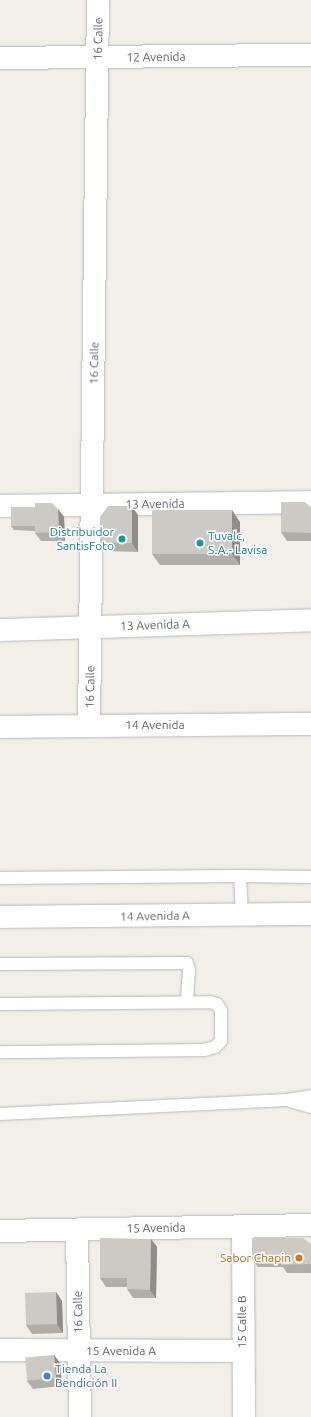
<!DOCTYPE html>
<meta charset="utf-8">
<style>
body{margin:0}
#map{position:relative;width:311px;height:1417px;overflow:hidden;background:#f1efe8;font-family:Ubuntu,sans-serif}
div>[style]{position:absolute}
.roads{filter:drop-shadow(0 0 1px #b5b8bc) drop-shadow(0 0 1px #b5b8bc)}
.service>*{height:12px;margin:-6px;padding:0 6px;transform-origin:6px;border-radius:6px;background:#fff}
.minor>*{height:22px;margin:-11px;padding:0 11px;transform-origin:11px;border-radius:11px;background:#fff}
.tertiary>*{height:22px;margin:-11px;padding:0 11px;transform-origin:11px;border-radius:11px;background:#fff}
.wall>*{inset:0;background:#afaea9}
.shaded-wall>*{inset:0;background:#8f8d8a}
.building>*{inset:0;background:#cccac5;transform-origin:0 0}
.dots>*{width:11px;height:11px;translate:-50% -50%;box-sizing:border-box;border:2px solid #fff;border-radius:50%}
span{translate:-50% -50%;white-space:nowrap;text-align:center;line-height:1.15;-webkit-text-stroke:3px #fff;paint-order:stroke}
.street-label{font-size:12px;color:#5f6368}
.culture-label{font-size:12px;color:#0d838f}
.right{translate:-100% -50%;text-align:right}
.left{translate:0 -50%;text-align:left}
.food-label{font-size:12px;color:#c56008}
.shop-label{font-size:12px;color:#366cbe}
</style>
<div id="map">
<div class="roads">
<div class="service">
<div style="left:240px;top:876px;width:71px;rotate:0.8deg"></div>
<div style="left:0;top:878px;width:240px;rotate:-0.5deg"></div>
<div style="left:240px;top:876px;width:39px;rotate:87deg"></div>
<div style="left:0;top:964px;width:187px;rotate:-0.3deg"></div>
<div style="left:187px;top:963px;width:7px;rotate:74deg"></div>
<div style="left:189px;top:970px;width:32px;rotate:94deg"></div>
<div style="left:0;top:1004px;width:210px;rotate:-0.5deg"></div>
<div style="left:210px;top:1002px;width:7px;rotate:16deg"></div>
<div style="left:217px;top:1004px;width:8px;rotate:60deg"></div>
<div style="left:221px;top:1011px;width:30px;rotate:90deg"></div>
<div style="left:221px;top:1041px;width:8px;rotate:135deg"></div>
<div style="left:215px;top:1047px;width:11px;rotate:165deg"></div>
<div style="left:204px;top:1050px;width:204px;rotate:179.4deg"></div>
<div style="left:290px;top:1101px;width:22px;rotate:16deg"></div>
<div style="left:0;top:1114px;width:287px;rotate:-2.8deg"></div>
<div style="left:287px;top:1100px;width:24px;rotate:-9deg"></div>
</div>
<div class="minor">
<div style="left:0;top:630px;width:311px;rotate:-1.8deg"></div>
<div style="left:89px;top:725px;width:725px;rotate:-89.29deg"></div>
<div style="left:0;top:727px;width:311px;rotate:-0.6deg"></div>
<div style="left:0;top:917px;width:311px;rotate:-0.6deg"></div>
<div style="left:243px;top:1226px;width:191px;rotate:89.7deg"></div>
<div style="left:77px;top:1230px;width:187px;rotate:89.1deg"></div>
<div style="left:0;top:1231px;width:311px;rotate:-1.1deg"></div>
<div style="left:0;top:1350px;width:242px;rotate:0.2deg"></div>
</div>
<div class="tertiary">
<div style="left:0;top:58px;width:311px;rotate:-0.6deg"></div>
<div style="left:0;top:506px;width:311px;rotate:-0.7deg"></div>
</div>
</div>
<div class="wall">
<div style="clip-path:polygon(311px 507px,311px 541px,287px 541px,281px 532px)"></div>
<div style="clip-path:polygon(58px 509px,64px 517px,65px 541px,41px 541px,35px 533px,35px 531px,14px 530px,11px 526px)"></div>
<div style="clip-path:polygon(138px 515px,138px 552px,106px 551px,100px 543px)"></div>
<div style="clip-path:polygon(240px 522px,240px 565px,160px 565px,152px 554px)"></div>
<div style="clip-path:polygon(151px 1239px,157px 1247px,156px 1298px,133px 1298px,127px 1289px,127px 1287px,106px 1287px,100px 1278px)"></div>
<div style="clip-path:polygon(311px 1244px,311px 1273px,287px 1273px,283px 1267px,258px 1267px,252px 1258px)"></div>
<div style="clip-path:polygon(56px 1292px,62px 1301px,63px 1333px,32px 1334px,26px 1325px)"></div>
<div style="clip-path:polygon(54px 1355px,60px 1363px,62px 1386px,33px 1389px,27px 1381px)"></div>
</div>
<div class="shaded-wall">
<div style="clip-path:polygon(132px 506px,138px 515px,138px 552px,132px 543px)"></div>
<div style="clip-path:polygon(58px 509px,64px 517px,65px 541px,59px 532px)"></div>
<div style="clip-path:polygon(232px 510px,240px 522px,240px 565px,232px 554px)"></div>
<div style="clip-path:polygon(151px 1239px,157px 1247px,156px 1298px,150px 1290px)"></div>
<div style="clip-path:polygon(56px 1292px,62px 1301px,63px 1333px,57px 1324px)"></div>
<div style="clip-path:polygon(54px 1355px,60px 1363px,62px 1386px,56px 1378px)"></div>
</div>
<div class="building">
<div style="clip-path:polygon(281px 502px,305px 502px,311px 507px,311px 533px,281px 532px)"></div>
<div style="clip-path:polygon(35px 503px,52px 503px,58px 509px,59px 532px,35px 533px)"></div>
<div style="clip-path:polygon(108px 506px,132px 506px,132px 543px,100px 543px,100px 517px)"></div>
<div style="left:11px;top:507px;width:24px;height:19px"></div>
<div style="left:152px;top:510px;width:80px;height:44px"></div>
<div style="clip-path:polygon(100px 1238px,151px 1239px,150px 1290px,127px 1289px,127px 1278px,100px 1278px)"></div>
<div style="clip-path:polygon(252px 1238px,303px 1238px,311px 1244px,311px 1264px,281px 1265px,281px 1259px,252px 1258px)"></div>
<div style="left:56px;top:1292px;width:32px;height:31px;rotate:88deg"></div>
<div style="left:54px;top:1355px;width:23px;height:29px;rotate:85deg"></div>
</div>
<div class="dots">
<div style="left:122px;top:539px;background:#0f9aa8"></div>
<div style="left:200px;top:543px;background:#0f9aa8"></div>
<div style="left:299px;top:1258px;background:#e8710a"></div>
<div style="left:47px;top:1376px;background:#3f7fe0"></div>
</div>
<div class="street-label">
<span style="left:98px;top:39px;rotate:-89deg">16 Calle</span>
<span style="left:156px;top:57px;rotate:-1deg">12 Avenida</span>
<span style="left:94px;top:363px;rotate:-89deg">16 Calle</span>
<span style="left:155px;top:504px;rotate:-1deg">13 Avenida</span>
<span style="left:155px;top:625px;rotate:-2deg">13 Avenida A</span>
<span style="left:90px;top:687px;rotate:-89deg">16 Calle</span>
<span style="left:155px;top:725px">14 Avenida</span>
<span style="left:155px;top:916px;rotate:-1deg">14 Avenida A</span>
<span style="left:156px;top:1228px;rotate:-1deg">15 Avenida</span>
<span style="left:78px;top:1312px;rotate:-91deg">16 Calle</span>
<span style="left:242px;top:1322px;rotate:-90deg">15 Calle B</span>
<span style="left:121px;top:1351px">15 Avenida A</span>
</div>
<div class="culture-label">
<span class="right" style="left:114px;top:539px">Distribuidor<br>SantisFoto</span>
<span class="left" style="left:208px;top:543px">Tuvalc,<br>S.A.- Lavisa</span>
</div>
<div class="food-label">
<span class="right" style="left:291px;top:1258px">Sabor Chapin</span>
</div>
<div class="shop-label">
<span class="left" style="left:55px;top:1376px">Tienda La<br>Bendición II</span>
</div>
</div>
